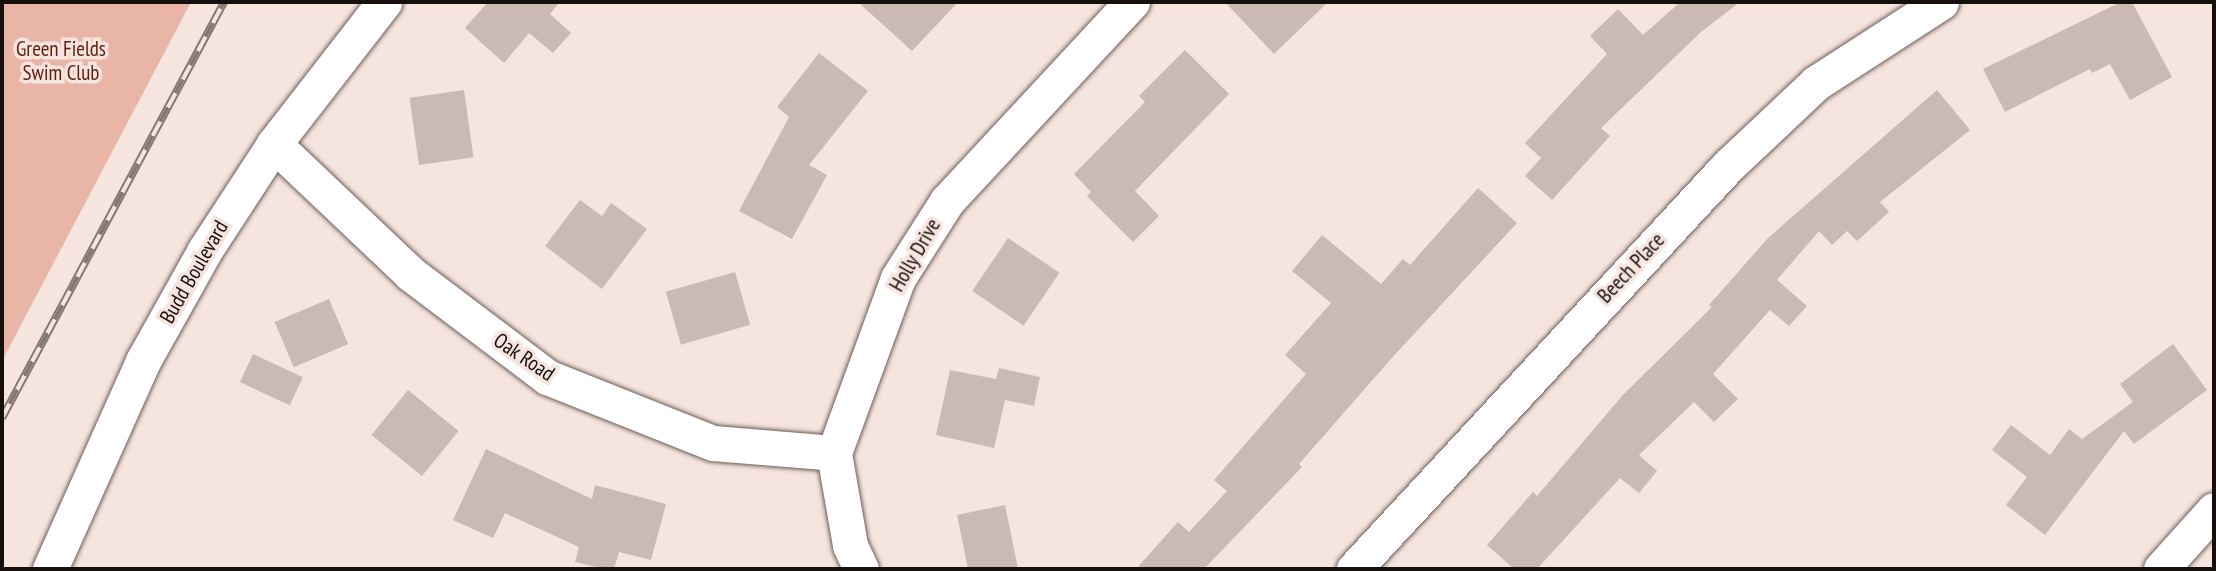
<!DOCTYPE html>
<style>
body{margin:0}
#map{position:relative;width:2216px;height:571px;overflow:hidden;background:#f6e4df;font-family:"PT Sans Narrow",sans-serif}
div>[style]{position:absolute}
.green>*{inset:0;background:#e8b5a7}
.building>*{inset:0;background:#cbb9b4;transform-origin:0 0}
.roads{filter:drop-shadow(0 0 2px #6d5d59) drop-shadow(0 0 2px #6d5d59)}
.minor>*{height:35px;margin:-17.5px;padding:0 17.5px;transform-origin:17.5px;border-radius:17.5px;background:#fff}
.rail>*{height:8px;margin-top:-4px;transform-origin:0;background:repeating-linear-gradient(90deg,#f6e4df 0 16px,#857976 0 32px);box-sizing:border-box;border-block:2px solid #857976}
span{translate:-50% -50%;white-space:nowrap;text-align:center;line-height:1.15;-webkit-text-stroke:7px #f6e4df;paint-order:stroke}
.park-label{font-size:21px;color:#611e0d}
.street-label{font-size:21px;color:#150f0d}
.frame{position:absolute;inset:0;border:4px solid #150f0d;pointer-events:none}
</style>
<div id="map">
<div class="green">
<div style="clip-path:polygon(2px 2px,191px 2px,2px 361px)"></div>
</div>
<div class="building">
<div style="clip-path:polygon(488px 2px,560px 2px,550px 14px,571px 33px,553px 53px,529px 33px,504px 63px,465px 28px)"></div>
<div style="clip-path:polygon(858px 2px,958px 2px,912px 51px)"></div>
<div style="clip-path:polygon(1225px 2px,1328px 2px,1274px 54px)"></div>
<div style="clip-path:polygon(1675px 2px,1740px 2px,1701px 32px,1601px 128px,1610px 136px,1552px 200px,1525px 176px,1541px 158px,1525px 143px,1607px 54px,1590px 36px,1618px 9px,1643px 35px,1677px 5px)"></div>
<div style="clip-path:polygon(2121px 2px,2132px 2px,2172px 77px,2130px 100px,2110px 64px,2092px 73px,2090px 69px,2005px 112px,1983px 69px)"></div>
<div style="clip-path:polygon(1185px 50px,1229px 94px,1135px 191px,1159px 216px,1133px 242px,1087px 196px,1091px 192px,1074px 174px,1145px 102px,1139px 96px)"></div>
<div style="clip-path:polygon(819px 53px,868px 91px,809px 165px,827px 175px,792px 239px,739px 211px,789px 117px,777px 107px)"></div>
<div style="left:464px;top:90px;width:68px;height:55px;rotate:82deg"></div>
<div style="clip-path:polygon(1937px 90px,1970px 130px,1880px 202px,1889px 212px,1857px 241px,1847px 231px,1832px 245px,1819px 231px,1777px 280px,1807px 306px,1789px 326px,1770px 310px,1713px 374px,1738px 399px,1714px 422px,1694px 402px,1639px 455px,1657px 471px,1639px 493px,1620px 478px,1537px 569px,1514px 569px,1487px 545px,1533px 492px,1537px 496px,1622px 396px,1712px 307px,1709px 305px,1768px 238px)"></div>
<div style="clip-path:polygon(1478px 188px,1517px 223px,1390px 360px,1299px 464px,1302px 467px,1204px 569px,1136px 569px,1178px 522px,1189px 532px,1227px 491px,1214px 480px,1306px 374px,1285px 355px,1331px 303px,1292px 271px,1322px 235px,1381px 284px,1403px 259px,1410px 265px)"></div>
<div style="clip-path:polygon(580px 200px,602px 216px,611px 203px,647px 229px,602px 289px,545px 246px)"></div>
<div style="left:1008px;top:238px;width:62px;height:64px;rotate:34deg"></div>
<div style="left:735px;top:272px;width:55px;height:72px;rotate:74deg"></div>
<div style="left:329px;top:299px;width:49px;height:59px;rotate:67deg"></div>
<div style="clip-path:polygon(2173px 344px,2207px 390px,2134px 444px,2124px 431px,2045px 535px,2006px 505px,2027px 477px,1992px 450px,2011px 425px,2050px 455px,2069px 429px,2082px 439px,2133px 402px,2120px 384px)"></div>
<div style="left:253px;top:354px;width:55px;height:31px;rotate:25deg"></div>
<div style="clip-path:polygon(999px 368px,1040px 377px,1034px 406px,1005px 400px,994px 448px,936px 435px,950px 370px,996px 379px)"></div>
<div style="left:408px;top:390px;width:65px;height:58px;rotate:39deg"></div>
<div style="clip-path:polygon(486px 449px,592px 499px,595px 485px,666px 504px,651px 560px,619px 552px,614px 569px,605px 569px,575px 562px,579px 547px,505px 513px,493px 538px,453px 520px)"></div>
<div style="clip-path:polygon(1005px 505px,1018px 569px,968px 569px,957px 515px)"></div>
</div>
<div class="roads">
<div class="minor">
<div style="left:274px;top:144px;width:189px;rotate:43.5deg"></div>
<div style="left:411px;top:274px;width:171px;rotate:37.1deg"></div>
<div style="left:547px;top:377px;width:179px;rotate:21.7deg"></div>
<div style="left:713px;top:443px;width:121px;rotate:4.7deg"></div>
<div style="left:50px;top:569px;width:228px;rotate:-65.9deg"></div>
<div style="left:143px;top:361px;width:127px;rotate:-60.8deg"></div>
<div style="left:205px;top:250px;width:126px;rotate:-56.9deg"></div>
<div style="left:274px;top:144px;width:180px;rotate:-52.2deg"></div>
<div style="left:861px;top:569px;width:26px;rotate:-115deg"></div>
<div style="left:850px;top:545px;width:93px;rotate:-99.9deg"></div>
<div style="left:834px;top:453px;width:186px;rotate:-69.9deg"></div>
<div style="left:898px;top:278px;width:91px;rotate:-57.5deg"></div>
<div style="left:947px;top:201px;width:272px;rotate:-47.1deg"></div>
<div style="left:1354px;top:569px;width:550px;rotate:-47.14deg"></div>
<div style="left:1728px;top:166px;width:121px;rotate:-43.3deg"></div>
<div style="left:1816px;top:83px;width:149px;rotate:-32.9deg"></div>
<div style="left:2161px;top:569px;width:79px;rotate:-48.1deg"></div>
</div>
</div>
<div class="rail">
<div style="left:2px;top:418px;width:472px;rotate:-61.9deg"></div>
</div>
<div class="park-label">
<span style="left:61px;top:61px">Green Fields<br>Swim Club</span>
</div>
<div class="street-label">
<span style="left:915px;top:255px;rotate:-60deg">Holly Drive</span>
<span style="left:1631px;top:268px;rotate:-47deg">Beech Place</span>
<span style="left:194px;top:272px;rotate:-60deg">Budd Boulevard</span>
<span style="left:524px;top:357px;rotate:34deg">Oak Road</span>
</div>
<div class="frame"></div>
</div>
